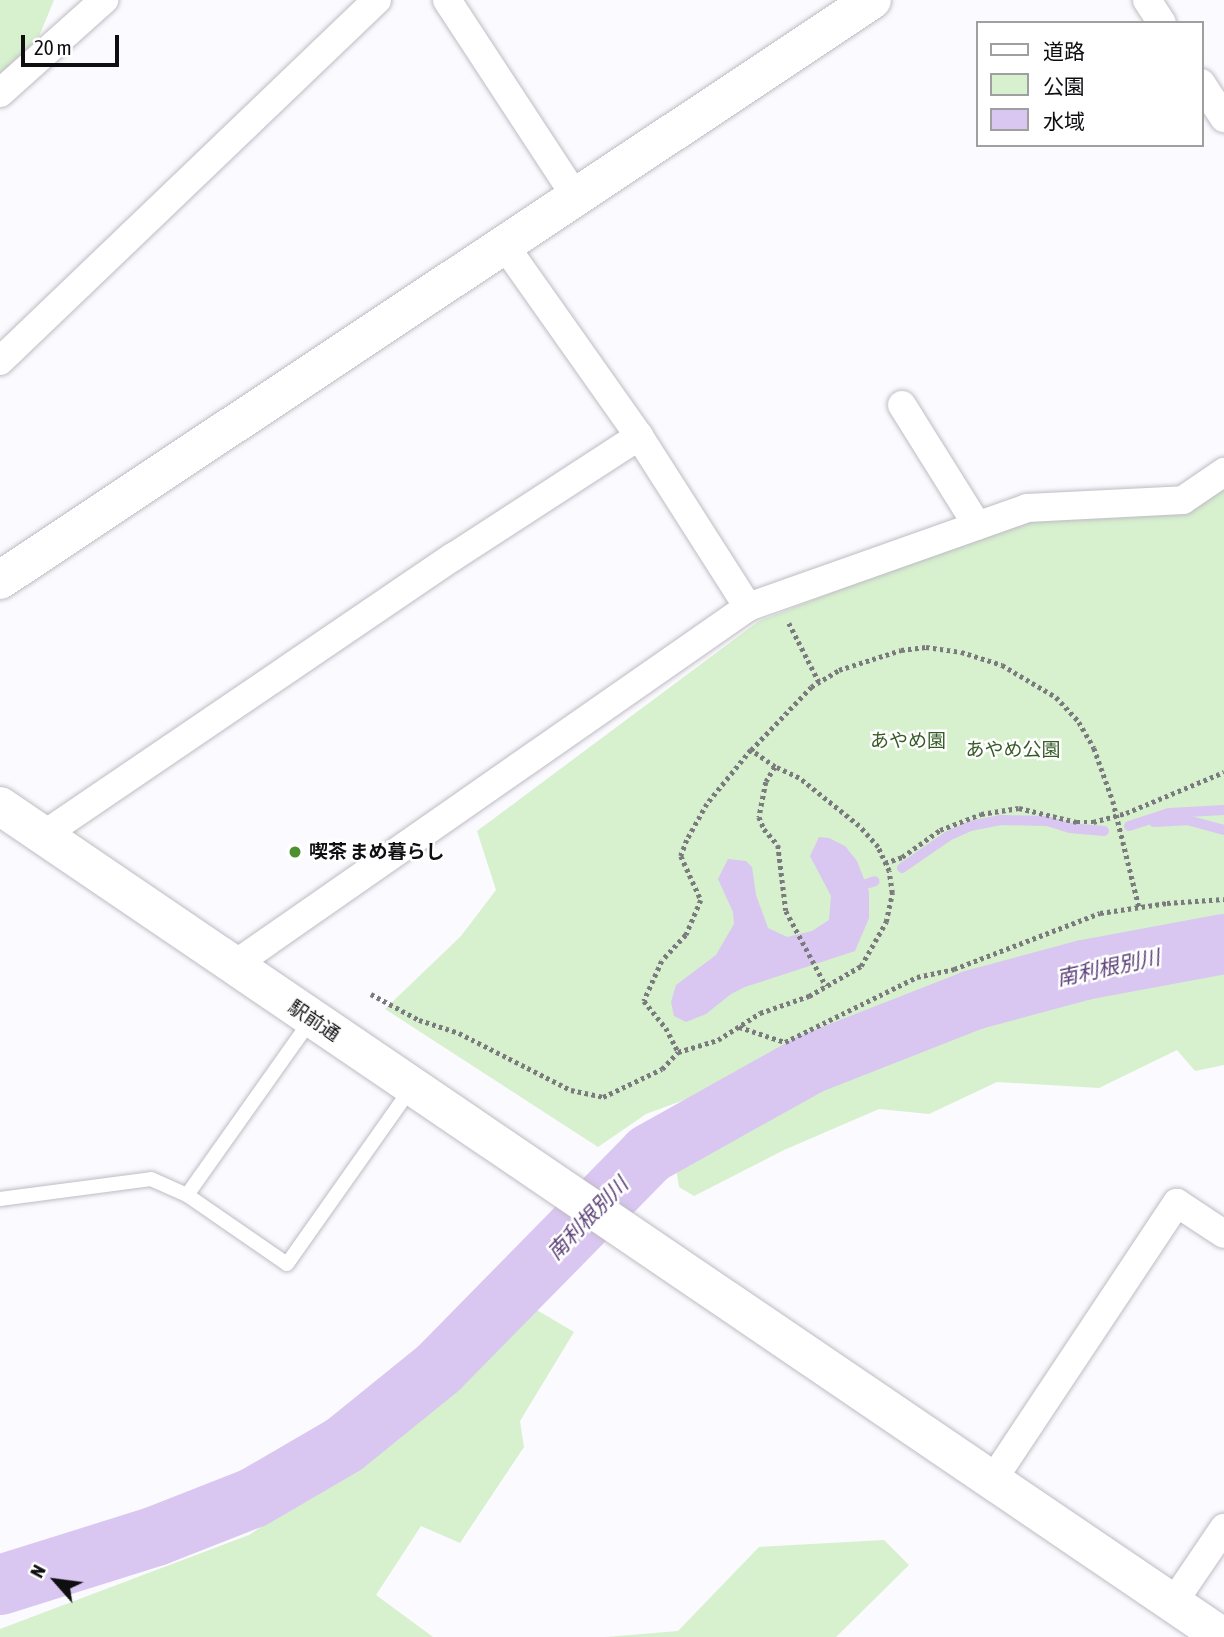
<!DOCTYPE html>
<meta charset="utf-8">
<style>
body{margin:0}
#map{position:relative;width:1224px;height:1637px;overflow:hidden;background:#fbfafe;font-family:"Asap Condensed","Noto Sans JP",sans-serif}
div>[style]{position:absolute}
.green>*{inset:0;background:#d7f0ce}
.water>*{inset:0;background:#d9c6f1}
.stream>*{height:10px;margin:-5px;padding:0 5px;transform-origin:5px;border-radius:5px;background:#d9c6f1}
.river>*{height:60px;margin:-30px;padding:0 30px;transform-origin:30px;border-radius:30px;background:#d9c6f1}
.path>*{height:4.5px;margin-top:-2.25px;transform-origin:0;background:repeating-linear-gradient(90deg,#7b7a7e 0 3.5px,transparent 0 7px)}
.roads{filter:drop-shadow(0 0 2px #bfbbc4) drop-shadow(0 0 2px #bfbbc4)}
.lane>*{height:14px;margin:-7px;padding:0 7px;transform-origin:7px;border-radius:7px;background:#fff}
.street>*{height:28px;margin:-14px;padding:0 14px;transform-origin:14px;border-radius:14px;background:#fff}
.secondary>*{height:38px;margin:-19px;padding:0 19px;transform-origin:19px;border-radius:19px;background:#fff}
.dots>*{width:19px;height:19px;translate:-50% -50%;box-sizing:border-box;border:4px solid #fff;border-radius:50%}
span{translate:-50% -50%;white-space:nowrap;text-align:center;line-height:1.15;-webkit-text-stroke:5px #fff;paint-order:stroke}
.park-label{font-size:19px;color:#365b26}
.poi-label{font-size:19px;color:#0f0e11;font-weight:700}
.left{translate:0 -50%;text-align:left}
.street-label{font-size:19px;color:#0f0e11}
.water-label{font-size:21px;color:#5b4177;font-style:italic}
.legend{position:absolute;left:976px;top:21px;width:228px;height:126px;box-sizing:border-box;background:#fff;border:2px solid #9f9fa0;margin:0;padding:9px 12px;list-style:none;font-size:21px;color:#0f0e11}
.legend li{display:flex;align-items:center;gap:14px;height:35px}
.legend b{width:35px;border:2px solid #9f9fa0}
.north{position:absolute;left:21px;top:1546px;width:70px;height:70px;-webkit-text-stroke:5px #fff;paint-order:stroke;rotate:298deg;font-size:19px;font-weight:700;line-height:28px;text-align:center;color:#0f0e11}
.north::after{content:'';display:block;margin:auto;width:24px;height:32px;background:#0f0e11;clip-path:polygon(50% 0,100% 100%,50% 72%,0 100%)}
.scale{position:absolute;left:21px;top:35px;width:98px;height:32px;box-sizing:border-box;border:4px solid #0f0e11;border-top:0;padding-left:9px;font-size:21px;line-height:24px;white-space:nowrap;color:#0f0e11;-webkit-text-stroke:5px #fff;paint-order:stroke}
</style>
<div id="map">
<div class="green">
<div style="clip-path:polygon(0 0,54px 0,35px 46px,0 75px)"></div>
<div style="clip-path:polygon(1224px 488px,1224px 1065px,1195px 1071px,1177px 1050px,1099px 1088px,997px 1082px,929px 1114px,879px 1109px,784px 1150px,694px 1196px,679px 1187px,673px 1150px,778px 1071px,1020px 965px,993px 971px,722px 1086px,646px 1114px,598px 1147px,385px 1009px,461px 936px,496px 890px,477px 831px,759px 621px,1025px 518px)"></div>
<div style="clip-path:polygon(535px 1309px,574px 1332px,520px 1421px,524px 1447px,460px 1543px,421px 1526px,376px 1595px,433px 1637px,0 1637px,0 1629px,249px 1535px,430px 1413px)"></div>
<div style="clip-path:polygon(884px 1540px,909px 1565px,836px 1637px,606px 1637px,678px 1631px,759px 1547px)"></div>
</div>
<div class="water">
<div style="clip-path:polygon(819px 837px,829px 838px,845px 846px,857px 861px,869px 892px,869px 918px,855px 951px,745px 987px,731px 994px,706px 1014px,686px 1022px,674px 1016px,671px 1002px,676px 985px,716px 955px,734px 924px,733px 912px,718px 879px,728px 859px,746px 861px,752px 867px,756px 895px,768px 928px,787px 937px,812px 931px,829px 920px,831px 896px,810px 856px)"></div>
</div>
<div class="stream">
<div style="left:1154px;top:822px;width:33px;rotate:-3deg"></div>
<div style="left:1187px;top:820px;width:38px;rotate:15deg"></div>
<div style="left:1129px;top:826px;width:42px;rotate:-18deg"></div>
<div style="left:1169px;top:813px;width:55px;rotate:-3.1deg"></div>
<div style="left:902px;top:868px;width:56px;rotate:-34.8deg"></div>
<div style="left:948px;top:836px;width:24px;rotate:-24deg"></div>
<div style="left:970px;top:826px;width:31px;rotate:-11deg"></div>
<div style="left:1000px;top:820px;width:47px;rotate:1.2deg"></div>
<div style="left:1047px;top:821px;width:24px;rotate:17deg"></div>
<div style="left:1070px;top:828px;width:34px;rotate:5deg"></div>
<div style="left:866px;top:884px;width:9px;rotate:-18deg"></div>
</div>
<div class="river">
<div style="left:0;top:1585px;width:164px;rotate:-17.4deg"></div>
<div style="left:156px;top:1536px;width:104px;rotate:-21.4deg"></div>
<div style="left:253px;top:1498px;width:105px;rotate:-30.2deg"></div>
<div style="left:344px;top:1445px;width:122px;rotate:-39deg"></div>
<div style="left:439px;top:1368px;width:300px;rotate:-45.5deg"></div>
<div style="left:649px;top:1154px;width:184px;rotate:-29.2deg"></div>
<div style="left:810px;top:1064px;width:175px;rotate:-21.4deg"></div>
<div style="left:973px;top:1000px;width:115px;rotate:-15.1deg"></div>
<div style="left:1084px;top:970px;width:142px;rotate:-10.5deg"></div>
</div>
<div class="path">
<div style="left:789px;top:623px;width:66px;rotate:63deg"></div>
<div style="left:751px;top:750px;width:87px;rotate:-46.4deg"></div>
<div style="left:811px;top:687px;width:33px;rotate:-31deg"></div>
<div style="left:839px;top:670px;width:65px;rotate:-17.9deg"></div>
<div style="left:901px;top:650px;width:25px;rotate:-7deg"></div>
<div style="left:926px;top:647px;width:35px;rotate:8deg"></div>
<div style="left:961px;top:652px;width:43px;rotate:17.6deg"></div>
<div style="left:1002px;top:665px;width:63px;rotate:30.7deg"></div>
<div style="left:1056px;top:697px;width:34px;rotate:47deg"></div>
<div style="left:1079px;top:722px;width:30px;rotate:60deg"></div>
<div style="left:1094px;top:748px;width:56px;rotate:70.3deg"></div>
<div style="left:1113px;top:801px;width:109px;rotate:76.2deg"></div>
<div style="left:775px;top:767px;width:17px;rotate:121deg"></div>
<div style="left:766px;top:782px;width:36px;rotate:101deg"></div>
<div style="left:759px;top:817px;width:13px;rotate:67deg"></div>
<div style="left:764px;top:829px;width:21px;rotate:49deg"></div>
<div style="left:778px;top:845px;width:66px;rotate:83.1deg"></div>
<div style="left:786px;top:911px;width:85px;rotate:61.9deg"></div>
<div style="left:885px;top:863px;width:18px;rotate:-19deg"></div>
<div style="left:902px;top:857px;width:47px;rotate:-35.4deg"></div>
<div style="left:940px;top:830px;width:44px;rotate:-21.3deg"></div>
<div style="left:981px;top:814px;width:38px;rotate:-9deg"></div>
<div style="left:1019px;top:808px;width:60px;rotate:13.6deg"></div>
<div style="left:1077px;top:822px;width:16px"></div>
<div style="left:1093px;top:822px;width:34px;rotate:-15deg"></div>
<div style="left:1126px;top:813px;width:106px;rotate:-22.7deg"></div>
<div style="left:371px;top:994px;width:55px;rotate:28.4deg"></div>
<div style="left:419px;top:1020px;width:42px;rotate:18deg"></div>
<div style="left:459px;top:1033px;width:126px;rotate:27deg"></div>
<div style="left:571px;top:1090px;width:33px;rotate:12deg"></div>
<div style="left:603px;top:1097px;width:65px;rotate:-25.4deg"></div>
<div style="left:662px;top:1069px;width:23px;rotate:-47deg"></div>
<div style="left:678px;top:1052px;width:42px;rotate:-16.7deg"></div>
<div style="left:718px;top:1040px;width:50px;rotate:-32.7deg"></div>
<div style="left:760px;top:1013px;width:52px;rotate:-19.1deg"></div>
<div style="left:809px;top:996px;width:60px;rotate:-30deg"></div>
<div style="left:861px;top:966px;width:51px;rotate:-60.4deg"></div>
<div style="left:886px;top:922px;width:30px;rotate:-78deg"></div>
<div style="left:892px;top:893px;width:22px;rotate:-98deg"></div>
<div style="left:889px;top:871px;width:26px;rotate:-115deg"></div>
<div style="left:878px;top:847px;width:28px;rotate:-132deg"></div>
<div style="left:859px;top:826px;width:77px;rotate:-141.3deg"></div>
<div style="left:799px;top:778px;width:26px;rotate:-155deg"></div>
<div style="left:775px;top:767px;width:29px;rotate:-145deg"></div>
<div style="left:751px;top:750px;width:70px;rotate:129.2deg"></div>
<div style="left:707px;top:804px;width:41px;rotate:119.1deg"></div>
<div style="left:687px;top:840px;width:17px;rotate:111deg"></div>
<div style="left:681px;top:856px;width:48px;rotate:65.6deg"></div>
<div style="left:701px;top:900px;width:38px;rotate:113deg"></div>
<div style="left:686px;top:935px;width:35px;rotate:133deg"></div>
<div style="left:662px;top:961px;width:44px;rotate:114.2deg"></div>
<div style="left:644px;top:1001px;width:35px;rotate:51deg"></div>
<div style="left:666px;top:1028px;width:27px;rotate:63deg"></div>
<div style="left:739px;top:1027px;width:48px;rotate:18.1deg"></div>
<div style="left:785px;top:1042px;width:147px;rotate:-26.2deg"></div>
<div style="left:917px;top:977px;width:38px;rotate:-12deg"></div>
<div style="left:954px;top:969px;width:156px;rotate:-21deg"></div>
<div style="left:1100px;top:913px;width:68px;rotate:-8.5deg"></div>
<div style="left:1167px;top:903px;width:57px;rotate:-4deg"></div>
</div>
<div class="roads">
<div class="lane">
<div style="left:187px;top:1195px;width:214px;rotate:-54.7deg"></div>
<div style="left:0;top:1199px;width:152px;rotate:-7.5deg"></div>
<div style="left:151px;top:1179px;width:39px;rotate:24deg"></div>
<div style="left:187px;top:1195px;width:121px;rotate:34.6deg"></div>
<div style="left:287px;top:1264px;width:217px;rotate:-54.8deg"></div>
</div>
<div class="street">
<div style="left:447px;top:0;width:235px;rotate:56.8deg"></div>
<div style="left:1147px;top:0;width:27px;rotate:57deg"></div>
<div style="left:1201px;top:83px;width:42px;rotate:56.7deg"></div>
<div style="left:0;top:93px;width:140px;rotate:-41.8deg"></div>
<div style="left:505px;top:246px;width:232px;rotate:54.8deg"></div>
<div style="left:639px;top:436px;width:203px;rotate:57.5deg"></div>
<div style="left:0;top:361px;width:522px;rotate:-43.76deg"></div>
<div style="left:902px;top:405px;width:142px;rotate:58deg"></div>
<div style="left:42px;top:836px;width:497px;rotate:-34.2deg"></div>
<div style="left:453px;top:557px;width:222px;rotate:-33deg"></div>
<div style="left:234px;top:965px;width:626px;rotate:-34.86deg"></div>
<div style="left:748px;top:607px;width:296px;rotate:-19.5deg"></div>
<div style="left:1027px;top:508px;width:156px;rotate:-2.9deg"></div>
<div style="left:1183px;top:500px;width:50px;rotate:-34.3deg"></div>
<div style="left:992px;top:1481px;width:334px;rotate:-56.4deg"></div>
<div style="left:1177px;top:1203px;width:56px;rotate:33.4deg"></div>
<div style="left:1173px;top:1603px;width:91px;rotate:-55.8deg"></div>
</div>
<div class="secondary">
<div style="left:0;top:580px;width:1047px;rotate:-33.63deg"></div>
<div style="left:0;top:806px;width:1479px;rotate:34.2deg"></div>
</div>
</div>
<div class="dots">
<div style="left:295px;top:852px;background:#4e8f31"></div>
</div>
<div class="park-label">
<span style="left:908px;top:741px">あやめ園</span>
<span style="left:1013px;top:750px">あやめ公園</span>
</div>
<div class="poi-label">
<span class="left" style="left:309px;top:852px">喫茶 まめ暮らし</span>
</div>
<div class="street-label">
<span style="left:314px;top:1021px;rotate:34deg">駅前通</span>
</div>
<div class="water-label">
<span style="left:1108px;top:967px;rotate:-12deg">南利根別川</span>
<span style="left:587px;top:1218px;rotate:-46deg">南利根別川</span>
</div>
<ul class="legend">
<li><b style="height:9px;background:#fff"></b>道路</li>
<li><b style="height:19px;background:#d7f0ce"></b>公園</li>
<li><b style="height:19px;background:#d9c6f1"></b>水域</li>
</ul>
<div class="north">N</div>
<div class="scale">20 m</div>
</div>
